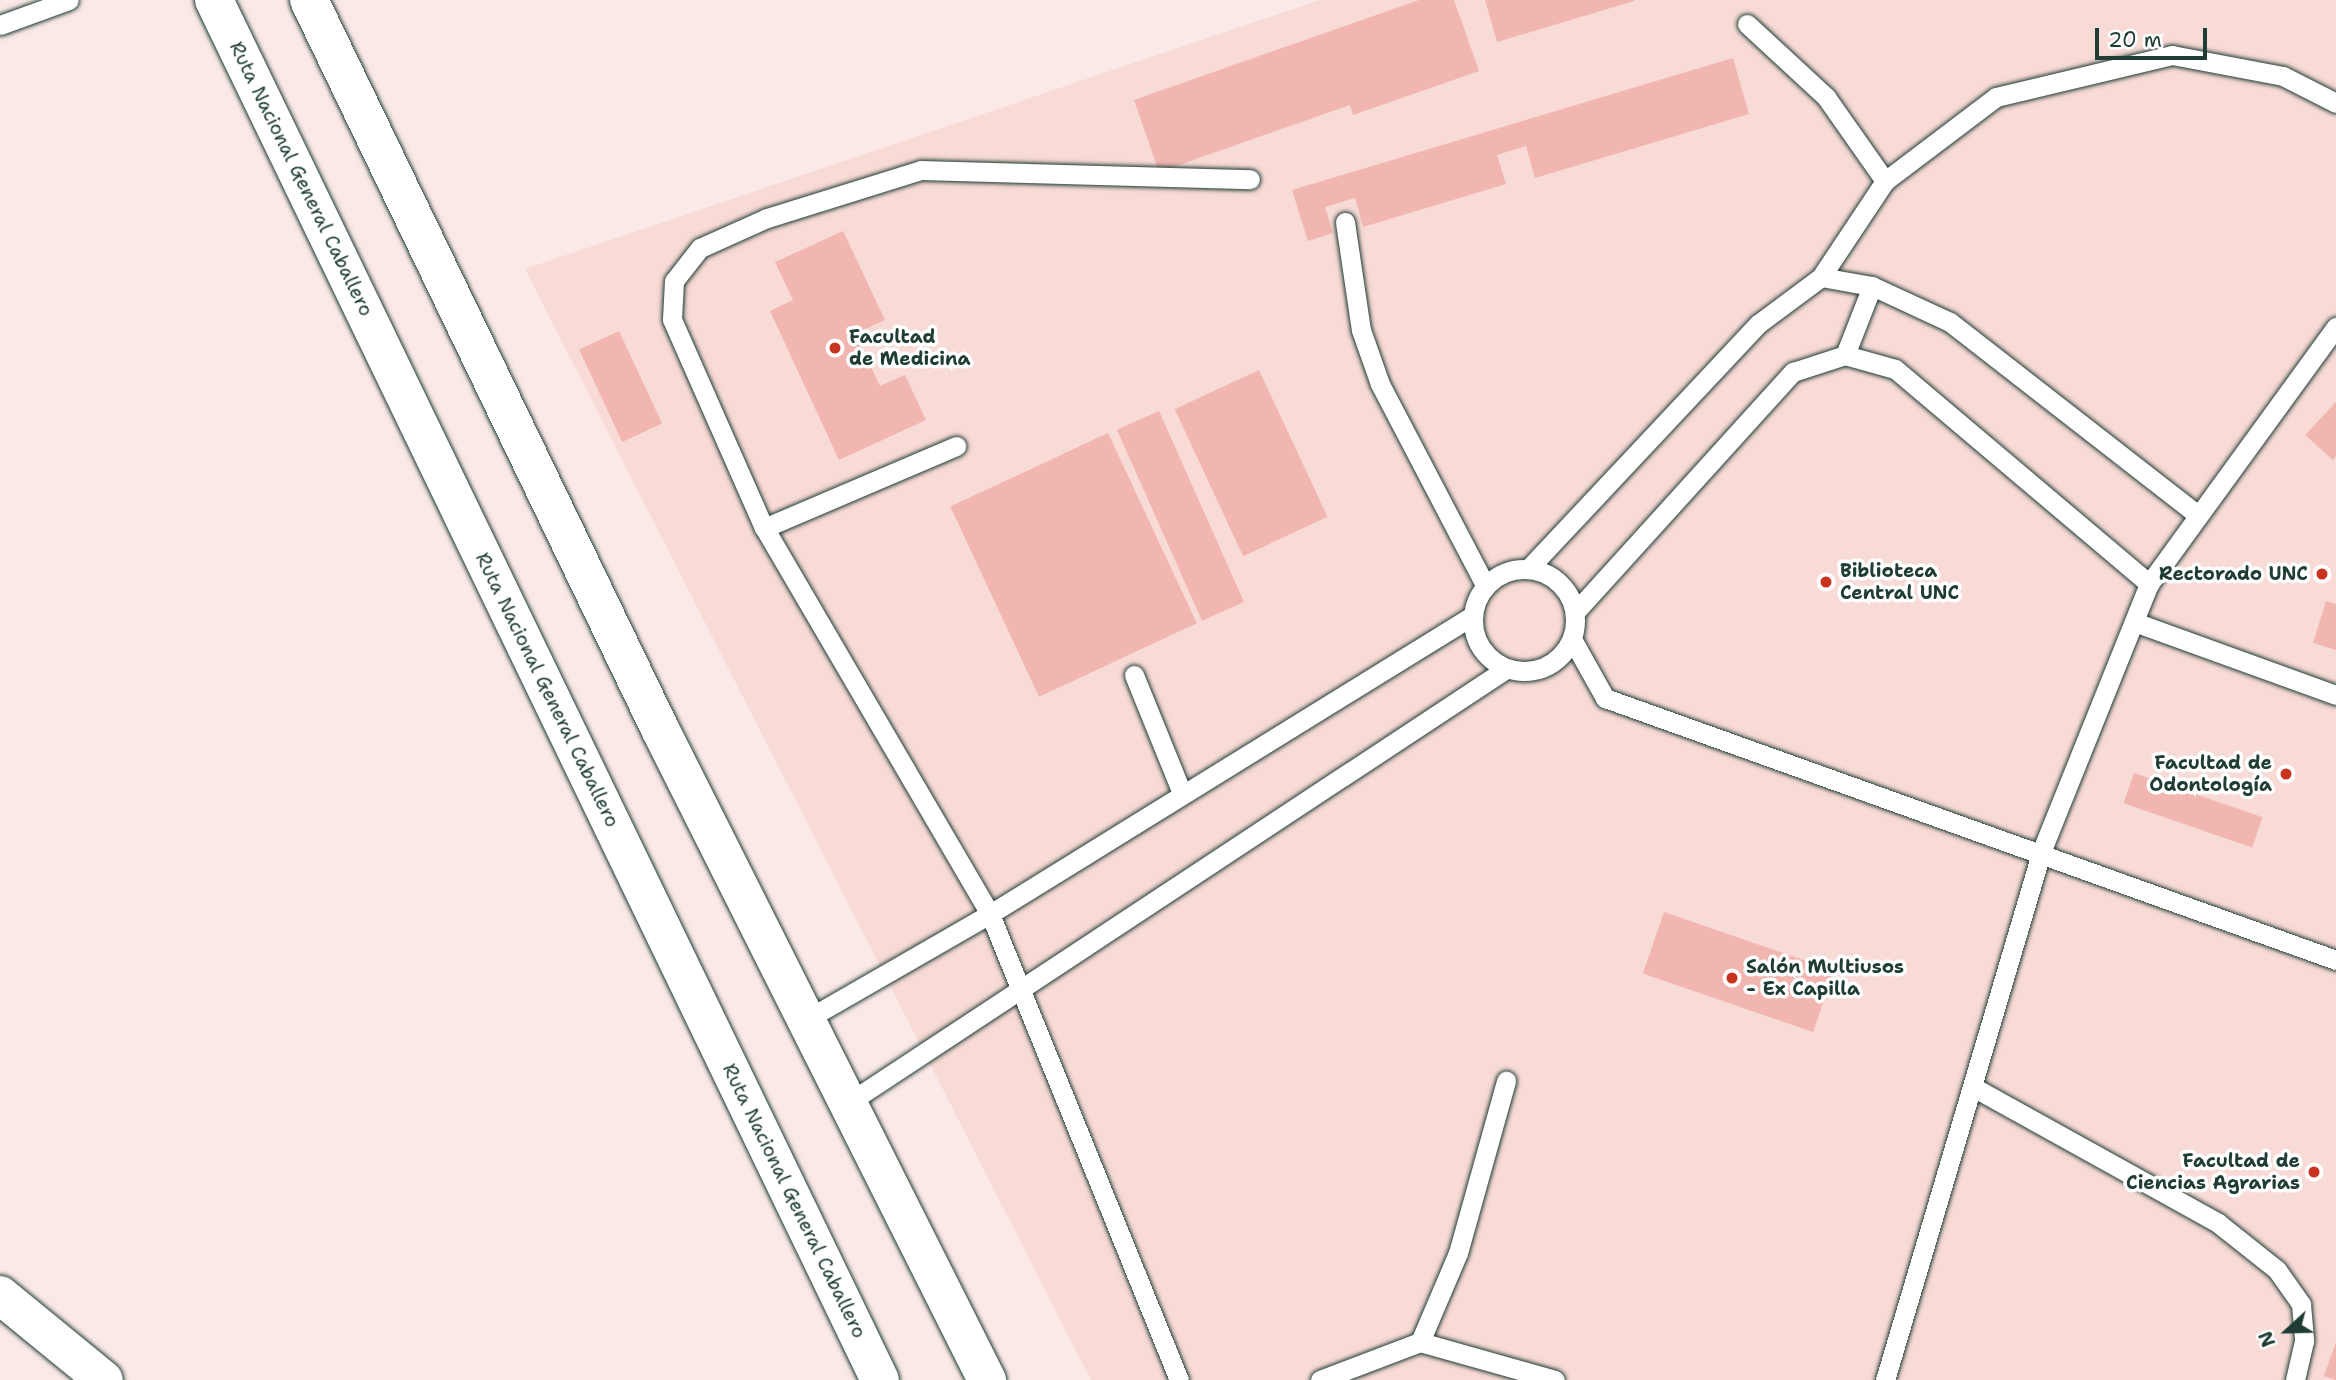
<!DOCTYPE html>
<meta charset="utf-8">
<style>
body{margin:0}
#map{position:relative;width:2336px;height:1380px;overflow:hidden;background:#fbe9e7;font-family:"Shantell Sans",sans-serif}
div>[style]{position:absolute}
.built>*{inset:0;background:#f8dad6}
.building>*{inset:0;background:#f1b6b0;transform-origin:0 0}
.roads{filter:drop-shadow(0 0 2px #1f3d34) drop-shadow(0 0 2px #1f3d34)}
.lane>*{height:19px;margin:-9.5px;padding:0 9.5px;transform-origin:9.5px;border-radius:9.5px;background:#fff}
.lane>.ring{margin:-9.5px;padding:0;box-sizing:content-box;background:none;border:19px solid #fff;border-radius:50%}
.street>*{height:38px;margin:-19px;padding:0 19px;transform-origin:19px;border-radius:19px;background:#fff}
.highway>*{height:38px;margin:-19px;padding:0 19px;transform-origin:19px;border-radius:19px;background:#fff}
.dots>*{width:19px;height:19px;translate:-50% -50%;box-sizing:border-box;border:4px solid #fff;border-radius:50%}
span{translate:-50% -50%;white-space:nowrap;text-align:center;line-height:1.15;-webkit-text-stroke:7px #fff;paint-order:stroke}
.street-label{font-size:19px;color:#1f3d34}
.poi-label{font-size:19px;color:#1f3d34;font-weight:700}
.left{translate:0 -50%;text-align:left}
.right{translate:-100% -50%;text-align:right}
.north{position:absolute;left:2252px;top:1296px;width:70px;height:70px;-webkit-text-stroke:5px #fff;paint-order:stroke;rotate:248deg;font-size:19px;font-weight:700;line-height:28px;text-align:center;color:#1f3d34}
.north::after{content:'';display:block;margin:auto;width:24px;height:32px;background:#1f3d34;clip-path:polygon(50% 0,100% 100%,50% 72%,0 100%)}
.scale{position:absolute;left:2095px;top:28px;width:112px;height:32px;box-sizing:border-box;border:4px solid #1f3d34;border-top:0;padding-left:9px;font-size:21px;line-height:24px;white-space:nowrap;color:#1f3d34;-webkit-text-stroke:5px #fff;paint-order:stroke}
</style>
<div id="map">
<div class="built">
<div style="clip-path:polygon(1320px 0,2336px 0,2336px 1380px,1091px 1380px,525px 269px)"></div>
</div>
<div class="building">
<div style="clip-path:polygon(1419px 0,1454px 0,1479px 71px,1353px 115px,1350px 105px,1159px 172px,1134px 100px)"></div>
<div style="clip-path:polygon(1485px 0,1634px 0,1634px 1px,1497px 42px)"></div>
<div style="clip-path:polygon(1733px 58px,1749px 114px,1535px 178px,1526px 146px,1497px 155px,1506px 184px,1363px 227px,1355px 198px,1325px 207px,1333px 233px,1308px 241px,1292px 190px)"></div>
<div style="clip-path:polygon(843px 231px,885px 320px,855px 334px,880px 386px,905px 375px,926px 420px,839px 460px,770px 311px,793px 300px,775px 262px)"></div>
<div style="left:619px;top:331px;width:102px;height:44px;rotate:65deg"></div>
<div style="left:1259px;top:370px;width:162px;height:93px;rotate:65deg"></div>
<div style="clip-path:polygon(2336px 402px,2336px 456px,2333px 460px,2305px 435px)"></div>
<div style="left:1159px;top:411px;width:209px;height:46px;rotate:66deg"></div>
<div style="left:1108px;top:433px;width:210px;height:174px;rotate:65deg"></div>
<div style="clip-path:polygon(2326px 601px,2336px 604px,2336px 650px,2313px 643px)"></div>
<div style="left:2134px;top:773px;width:136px;height:32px;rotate:19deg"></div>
<div style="left:1664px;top:912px;width:180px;height:65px;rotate:19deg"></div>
<div style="clip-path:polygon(2336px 1342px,2336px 1380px,2324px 1376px)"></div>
</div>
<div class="roads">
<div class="lane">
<div style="left:1747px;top:24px;width:108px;rotate:42.7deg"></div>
<div style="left:1826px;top:97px;width:103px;rotate:54.9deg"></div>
<div style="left:0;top:25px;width:73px;rotate:-19.9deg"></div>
<div style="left:1345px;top:222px;width:109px;rotate:81.6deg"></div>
<div style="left:1361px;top:330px;width:57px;rotate:70.6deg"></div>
<div style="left:1380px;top:384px;width:227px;rotate:62.4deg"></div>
<div style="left:1821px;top:277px;width:52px;rotate:10deg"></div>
<div style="left:1872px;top:286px;width:86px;rotate:24.8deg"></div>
<div style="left:1950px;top:322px;width:314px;rotate:37.9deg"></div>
<div style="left:1845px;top:355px;width:74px;rotate:-68.6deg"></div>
<div style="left:764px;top:528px;width:209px;rotate:-23.1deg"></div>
<div style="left:1529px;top:568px;width:335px;rotate:-46.8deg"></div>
<div style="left:1758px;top:324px;width:79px;rotate:-36.7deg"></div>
<div style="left:1821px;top:277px;width:115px;rotate:-56.3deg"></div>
<div style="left:1885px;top:181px;width:139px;rotate:-37.1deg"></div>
<div style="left:1996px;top:97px;width:181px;rotate:-13.4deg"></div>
<div style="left:2172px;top:55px;width:113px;rotate:10.7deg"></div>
<div style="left:2283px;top:76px;width:59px;rotate:27deg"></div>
<div class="ring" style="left:1473px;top:569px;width:83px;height:83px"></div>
<div style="left:1576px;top:611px;width:323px;rotate:-47.8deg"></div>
<div style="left:1793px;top:372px;width:55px;rotate:-18.1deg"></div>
<div style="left:1845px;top:355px;width:52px;rotate:15.6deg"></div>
<div style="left:1895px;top:369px;width:333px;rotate:40.2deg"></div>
<div style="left:2137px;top:623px;width:212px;rotate:19.9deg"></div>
<div style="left:1572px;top:639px;width:68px;rotate:60.8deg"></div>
<div style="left:1605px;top:698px;width:777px;rotate:19.72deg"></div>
<div style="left:1134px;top:675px;width:127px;rotate:67.9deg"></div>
<div style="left:809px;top:1018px;width:209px;rotate:-29.9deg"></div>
<div style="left:990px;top:914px;width:567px;rotate:-31.73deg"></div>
<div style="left:1973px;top:1087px;width:280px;rotate:29deg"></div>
<div style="left:2218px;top:1223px;width:75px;rotate:38.5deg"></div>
<div style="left:2277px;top:1270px;width:42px;rotate:54.8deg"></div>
<div style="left:2301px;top:1304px;width:37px;rotate:85deg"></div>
<div style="left:2304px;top:1341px;width:40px;rotate:103deg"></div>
<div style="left:851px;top:1101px;width:785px;rotate:-33.41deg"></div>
<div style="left:1420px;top:1342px;width:97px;rotate:-66.9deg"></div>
<div style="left:1458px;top:1253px;width:179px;rotate:-74.4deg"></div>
<div style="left:1179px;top:1380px;width:503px;rotate:-112.08deg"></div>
<div style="left:990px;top:914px;width:447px;rotate:-120.3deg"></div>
<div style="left:764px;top:528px;width:228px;rotate:-113.8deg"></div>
<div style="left:672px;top:319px;width:38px;rotate:-87deg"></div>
<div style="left:674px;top:281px;width:42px;rotate:-51.8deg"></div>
<div style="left:700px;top:248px;width:73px;rotate:-24.1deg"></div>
<div style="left:767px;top:218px;width:161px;rotate:-17.3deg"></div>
<div style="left:921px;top:170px;width:329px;rotate:1.6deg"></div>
<div style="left:1320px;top:1380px;width:107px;rotate:-20.8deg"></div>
<div style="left:1420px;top:1342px;width:140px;rotate:15.7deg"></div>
<div style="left:1885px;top:1380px;width:553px;rotate:-73.5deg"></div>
<div style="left:2042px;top:850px;width:287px;rotate:-68.1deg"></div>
<div style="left:2149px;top:584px;width:318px;rotate:-54deg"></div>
</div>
<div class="street">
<div style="left:309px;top:0;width:809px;rotate:64.29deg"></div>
<div style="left:660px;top:729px;width:729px;rotate:63.33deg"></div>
<div style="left:0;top:1295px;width:134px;rotate:39.3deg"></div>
</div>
<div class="highway">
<div style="left:214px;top:0;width:1532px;rotate:64.24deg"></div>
</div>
</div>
<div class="dots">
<div style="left:835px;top:348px;background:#c8321e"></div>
<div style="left:2322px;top:574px;background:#c8321e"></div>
<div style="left:1826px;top:582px;background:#c8321e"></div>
<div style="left:2286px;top:774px;background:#c8321e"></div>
<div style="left:1732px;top:978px;background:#c8321e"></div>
<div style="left:2314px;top:1172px;background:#c8321e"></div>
</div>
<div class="street-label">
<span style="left:301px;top:179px;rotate:64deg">Ruta Nacional General Caballero</span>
<span style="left:547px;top:690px;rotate:64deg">Ruta Nacional General Caballero</span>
<span style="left:794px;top:1201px;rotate:64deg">Ruta Nacional General Caballero</span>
</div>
<div class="poi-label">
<span class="left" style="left:849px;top:348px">Facultad<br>de Medicina</span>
<span class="left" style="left:1840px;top:582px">Biblioteca<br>Central UNC</span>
<span class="right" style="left:2308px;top:574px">Rectorado UNC</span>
<span class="right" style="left:2272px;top:774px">Facultad de<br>Odontología</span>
<span class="left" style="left:1746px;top:978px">Salón Multiusos<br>- Ex Capilla</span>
<span class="right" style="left:2300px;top:1172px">Facultad de<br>Ciencias Agrarias</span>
</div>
<div class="north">N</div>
<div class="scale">20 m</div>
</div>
